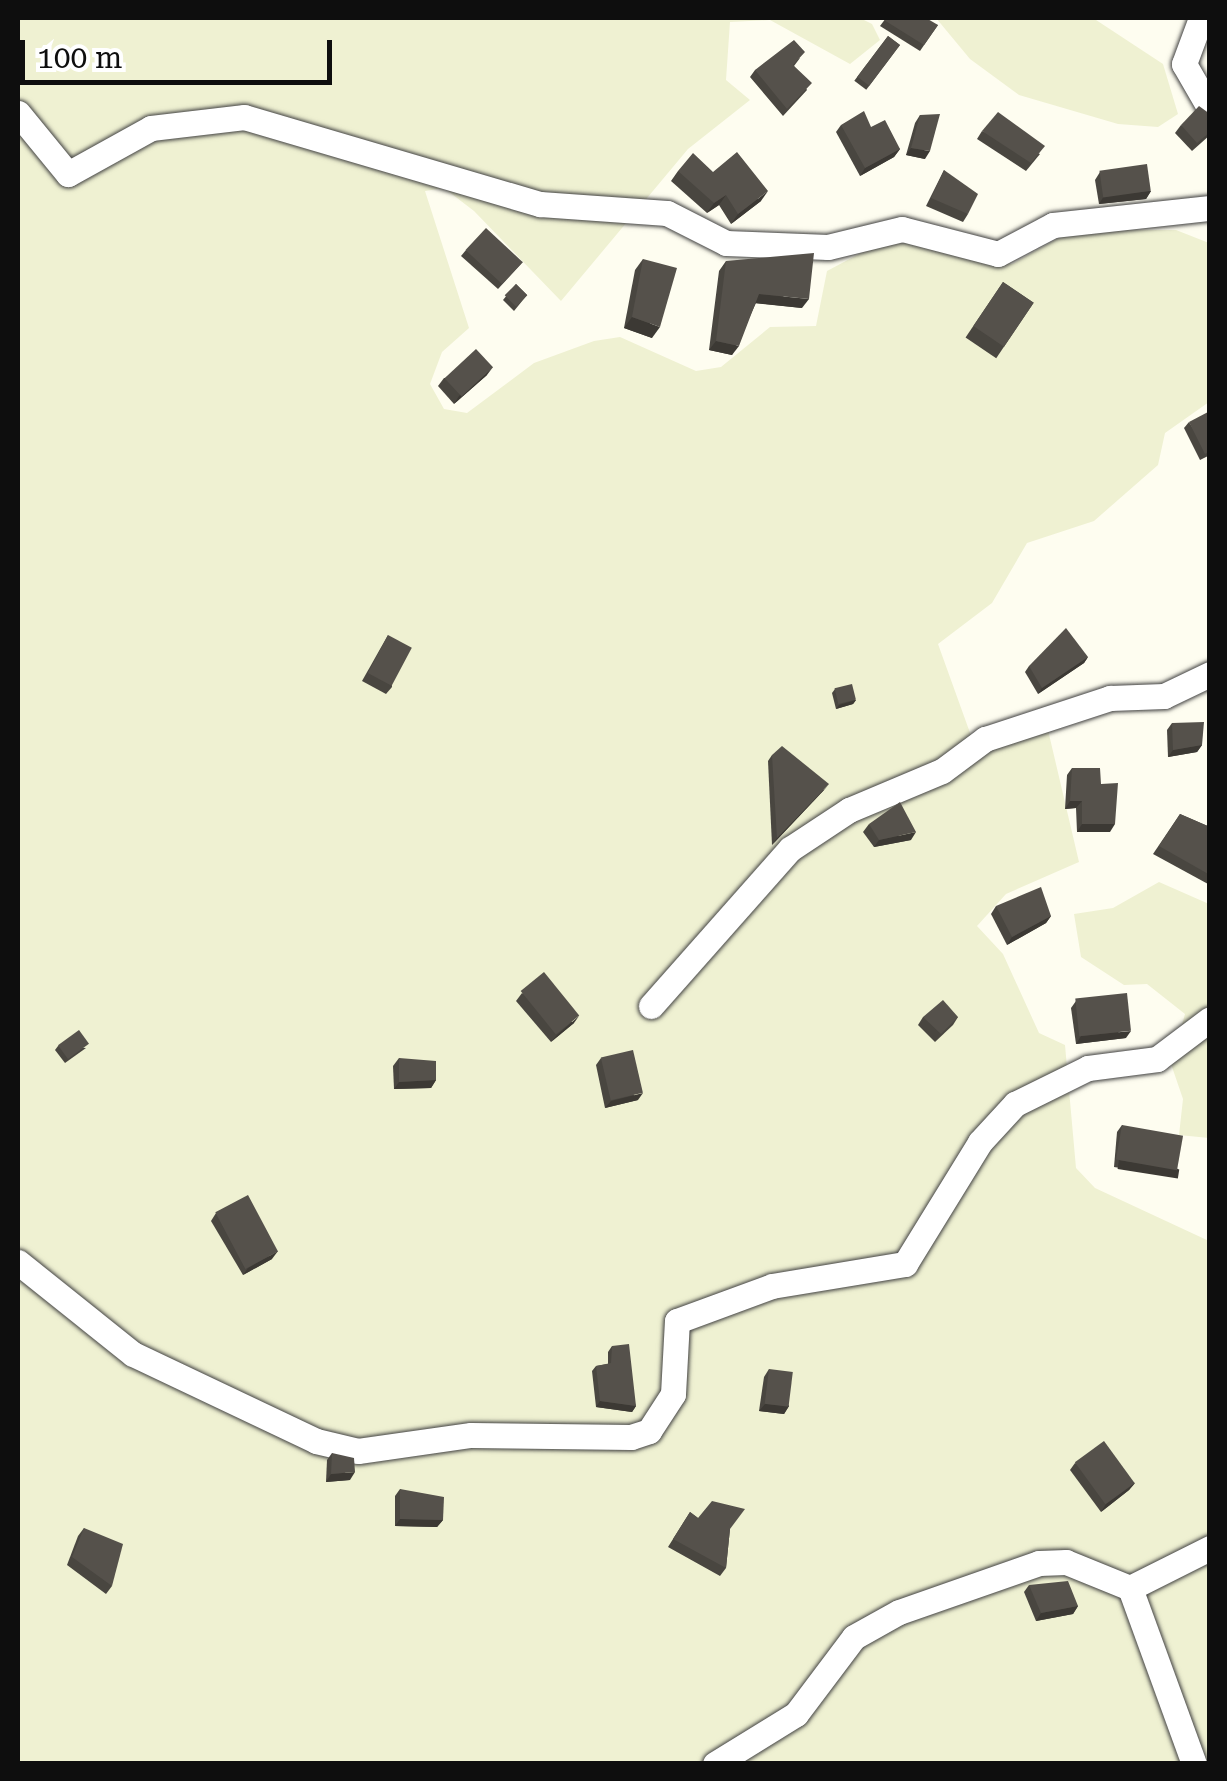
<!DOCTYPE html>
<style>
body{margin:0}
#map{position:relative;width:1227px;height:1781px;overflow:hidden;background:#fefdf0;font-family:"Roboto Serif",serif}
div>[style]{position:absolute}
.farmland>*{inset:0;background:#eff1d2}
.roads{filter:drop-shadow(0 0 2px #414141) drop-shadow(0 0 2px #414141)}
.street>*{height:25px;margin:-12.5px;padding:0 12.5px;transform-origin:12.5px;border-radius:12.5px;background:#fff}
.wall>*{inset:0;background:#494640;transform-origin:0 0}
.shaded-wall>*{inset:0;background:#3c3934;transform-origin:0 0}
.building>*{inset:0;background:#55514b;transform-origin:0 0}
span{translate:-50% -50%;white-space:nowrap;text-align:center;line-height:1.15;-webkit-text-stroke:10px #fff;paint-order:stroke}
.frame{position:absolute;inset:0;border:20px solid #0e0e0e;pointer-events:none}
.scale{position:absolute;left:20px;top:40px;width:312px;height:45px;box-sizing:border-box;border:5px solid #0e0e0e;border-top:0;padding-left:12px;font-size:30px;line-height:35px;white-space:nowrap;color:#0e0e0e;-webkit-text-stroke:8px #fff;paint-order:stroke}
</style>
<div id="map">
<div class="farmland">
<div style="clip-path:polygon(18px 18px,860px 18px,872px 24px,880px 40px,850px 64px,770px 20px,730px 22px,726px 80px,750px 100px,688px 149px,561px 301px,474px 211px,444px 188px,425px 191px,469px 328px,442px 352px,430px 384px,444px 409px,467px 413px,534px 363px,594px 341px,620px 337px,696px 371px,721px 367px,770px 327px,816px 326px,827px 271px,889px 238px,1012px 264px,1073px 230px,1176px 230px,1209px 243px,1209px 402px,1165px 433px,1158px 465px,1094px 521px,1027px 543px,992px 603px,938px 644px,978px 755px,1048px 730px,1079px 862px,1006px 894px,977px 926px,1003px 954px,1039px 1033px,1065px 1045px,1076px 1168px,1095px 1188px,1209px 1241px,1209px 1763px,18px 1763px)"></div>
<div style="clip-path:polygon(936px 18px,1093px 18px,1163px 64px,1178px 114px,1158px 127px,1118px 124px,1019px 95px,970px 59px)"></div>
<div style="clip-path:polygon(1159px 882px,1209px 904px,1209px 1138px,1179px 1135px,1183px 1099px,1171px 1064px,1185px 1014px,1147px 984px,1124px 985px,1081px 957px,1074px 914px,1113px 908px)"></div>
</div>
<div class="roads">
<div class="street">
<div style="left:1201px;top:18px;width:49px;rotate:110.3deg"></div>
<div style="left:1184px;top:64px;width:52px;rotate:60deg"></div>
<div style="left:18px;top:113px;width:79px;rotate:50.7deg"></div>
<div style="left:68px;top:174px;width:95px;rotate:-29deg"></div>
<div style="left:151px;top:128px;width:94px;rotate:-6.7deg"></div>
<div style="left:244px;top:117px;width:309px;rotate:16.4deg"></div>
<div style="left:540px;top:204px;width:127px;rotate:4.1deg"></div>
<div style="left:667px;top:213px;width:66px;rotate:27deg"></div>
<div style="left:726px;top:243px;width:102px;rotate:2.2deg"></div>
<div style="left:828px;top:247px;width:76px;rotate:-13.7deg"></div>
<div style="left:902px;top:229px;width:99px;rotate:14.6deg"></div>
<div style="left:998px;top:254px;width:62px;rotate:-27.8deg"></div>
<div style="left:1053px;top:225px;width:158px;rotate:-6.2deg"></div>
<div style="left:651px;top:1006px;width:210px;rotate:-48.5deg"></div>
<div style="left:790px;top:849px;width:71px;rotate:-33.5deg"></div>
<div style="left:849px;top:810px;width:101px;rotate:-22.8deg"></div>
<div style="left:942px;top:771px;width:54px;rotate:-36.7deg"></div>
<div style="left:985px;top:739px;width:132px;rotate:-18.2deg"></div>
<div style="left:1110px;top:698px;width:54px;rotate:-2.1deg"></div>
<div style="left:1164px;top:696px;width:51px;rotate:-25.6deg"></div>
<div style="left:18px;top:1262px;width:147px;rotate:38.7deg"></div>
<div style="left:133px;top:1354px;width:203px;rotate:25.4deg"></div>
<div style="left:316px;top:1441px;width:43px;rotate:13.4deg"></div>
<div style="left:358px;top:1451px;width:114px;rotate:-8.1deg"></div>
<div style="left:471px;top:1435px;width:160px;rotate:0.7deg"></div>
<div style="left:631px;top:1437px;width:19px;rotate:-18deg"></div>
<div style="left:649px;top:1431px;width:44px;rotate:-57deg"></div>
<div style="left:673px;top:1394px;width:73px;rotate:-86.9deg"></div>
<div style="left:677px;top:1321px;width:101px;rotate:-20.2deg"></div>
<div style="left:772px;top:1286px;width:135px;rotate:-9.4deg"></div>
<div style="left:905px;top:1264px;width:143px;rotate:-58.4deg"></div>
<div style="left:980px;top:1142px;width:52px;rotate:-47.4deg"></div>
<div style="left:1015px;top:1104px;width:81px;rotate:-26.3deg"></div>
<div style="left:1088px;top:1068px;width:70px;rotate:-7.4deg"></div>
<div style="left:1157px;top:1059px;width:66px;rotate:-37deg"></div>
<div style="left:1130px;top:1588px;width:187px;rotate:70deg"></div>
<div style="left:715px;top:1764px;width:95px;rotate:-31.7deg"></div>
<div style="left:796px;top:1714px;width:96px;rotate:-53deg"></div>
<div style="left:854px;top:1637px;width:51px;rotate:-29.1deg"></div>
<div style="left:899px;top:1612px;width:148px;rotate:-19.3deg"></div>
<div style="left:1039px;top:1563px;width:27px;rotate:-2deg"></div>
<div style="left:1066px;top:1562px;width:69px;rotate:22.1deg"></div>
<div style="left:1130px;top:1588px;width:89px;rotate:-26.6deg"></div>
</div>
</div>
<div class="wall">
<div style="clip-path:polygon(886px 18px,938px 25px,920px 51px,880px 26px)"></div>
<div style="left:888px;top:36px;width:15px;height:56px;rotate:37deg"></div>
<div style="clip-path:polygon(800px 58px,794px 66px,807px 90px,783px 116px,750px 77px,755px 70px)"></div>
<div style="clip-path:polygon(920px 115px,925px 159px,906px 155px,915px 123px)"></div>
<div style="clip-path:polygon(841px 125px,871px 127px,900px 149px,894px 157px,860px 176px,836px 132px)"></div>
<div style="clip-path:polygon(1181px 125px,1210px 135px,1192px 151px,1175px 133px)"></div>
<div style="clip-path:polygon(982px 131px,1040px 154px,1026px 171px,977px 139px)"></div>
<div style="clip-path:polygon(944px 170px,968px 214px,963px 222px,926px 206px)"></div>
<div style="clip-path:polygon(678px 171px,713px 172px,761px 201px,731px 224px,719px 205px,707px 213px,671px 181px)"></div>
<div style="clip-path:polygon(1100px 172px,1151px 191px,1146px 199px,1099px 204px,1095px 180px)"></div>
<div style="clip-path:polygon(466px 250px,523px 262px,498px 289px,461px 256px)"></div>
<div style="clip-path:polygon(643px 259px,652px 338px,624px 328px,635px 270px)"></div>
<div style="clip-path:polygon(726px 261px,802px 308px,756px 303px,732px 355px,709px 350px,719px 271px)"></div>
<div style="left:1003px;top:282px;width:37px;height:67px;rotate:34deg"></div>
<div style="clip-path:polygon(516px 284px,527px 295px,514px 311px,503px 300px)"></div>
<div style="clip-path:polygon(487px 375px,454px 404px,438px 386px,444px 378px)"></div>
<div style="clip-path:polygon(1189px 422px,1210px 455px,1200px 460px,1184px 428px)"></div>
<div style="clip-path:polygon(388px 635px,392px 687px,386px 694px,362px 681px)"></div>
<div style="clip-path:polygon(1088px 657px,1084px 663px,1038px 694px,1025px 672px,1029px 666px)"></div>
<div style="clip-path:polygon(835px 689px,856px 700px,853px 704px,836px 709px,832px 693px)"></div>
<div style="clip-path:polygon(1172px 723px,1202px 745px,1197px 752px,1168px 757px,1167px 730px)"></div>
<div style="clip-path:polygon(772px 755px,824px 790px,772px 845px,768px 761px)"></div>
<div style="clip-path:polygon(1072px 768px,1101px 784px,1110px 832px,1077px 832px,1076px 808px,1065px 809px,1067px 775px)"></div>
<div style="clip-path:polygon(1180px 814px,1210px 827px,1210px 882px,1208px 884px,1153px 854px)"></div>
<div style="clip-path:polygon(869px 824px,911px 840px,874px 847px,863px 832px)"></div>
<div style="clip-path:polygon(996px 906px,1051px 916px,1046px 923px,1007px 945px,991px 914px)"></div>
<div style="clip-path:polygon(522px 993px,574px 1023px,551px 1042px,516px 1001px)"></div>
<div style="clip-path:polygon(1076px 1001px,1126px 1038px,1076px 1044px,1071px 1008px)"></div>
<div style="clip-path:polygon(923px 1017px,958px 1017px,953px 1025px,935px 1042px,918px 1025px)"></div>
<div style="clip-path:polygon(58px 1046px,86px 1048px,65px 1063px,55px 1050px)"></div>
<div style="clip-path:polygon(399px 1058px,436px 1080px,431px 1088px,394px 1089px,393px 1066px)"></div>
<div style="clip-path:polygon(601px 1058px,638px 1100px,605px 1108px,596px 1065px)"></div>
<div style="clip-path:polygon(1122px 1125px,1179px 1170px,1174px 1177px,1114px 1167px,1117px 1132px)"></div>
<div style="clip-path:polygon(216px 1213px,272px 1259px,243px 1275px,211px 1221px)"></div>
<div style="clip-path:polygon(612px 1346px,636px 1406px,632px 1412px,596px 1407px,592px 1371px,596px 1366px,608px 1364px,608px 1352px)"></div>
<div style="clip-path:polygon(769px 1369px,789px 1406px,784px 1414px,759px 1411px,764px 1377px)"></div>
<div style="clip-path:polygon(332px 1453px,350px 1480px,326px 1482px,327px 1460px)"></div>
<div style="clip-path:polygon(1075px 1463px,1135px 1483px,1129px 1490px,1101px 1512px,1070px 1470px)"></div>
<div style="clip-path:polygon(400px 1489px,443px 1520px,437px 1527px,395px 1526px,395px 1496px)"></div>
<div style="clip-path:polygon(690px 1512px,698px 1518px,730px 1529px,726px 1568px,720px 1576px,668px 1547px)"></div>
<div style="clip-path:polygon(84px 1528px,112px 1586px,106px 1594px,67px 1565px,78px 1536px)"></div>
<div style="clip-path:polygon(1029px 1585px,1078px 1606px,1073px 1614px,1036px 1621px,1024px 1592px)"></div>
</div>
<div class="shaded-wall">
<div style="clip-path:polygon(911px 148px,930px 151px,925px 159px,906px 155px)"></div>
<div style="clip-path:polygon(900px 149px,894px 157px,860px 176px,865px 168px)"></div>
<div style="clip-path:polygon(768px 191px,761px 201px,731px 224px,738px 214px)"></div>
<div style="clip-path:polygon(1151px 191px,1146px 199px,1099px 204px,1104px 196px)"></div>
<div style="clip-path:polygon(726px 195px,719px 205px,707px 213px,714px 203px)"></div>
<div style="clip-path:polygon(759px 294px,809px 299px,802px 308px,753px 303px)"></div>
<div style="clip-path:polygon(632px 317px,660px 327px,652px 338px,624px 328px)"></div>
<div style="clip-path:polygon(716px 341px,739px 346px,732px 355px,709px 350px)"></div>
<div style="clip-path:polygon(493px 367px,487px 375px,454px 404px,459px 396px)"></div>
<div style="clip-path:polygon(1088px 657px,1084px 663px,1038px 694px,1042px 688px)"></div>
<div style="clip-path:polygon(856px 700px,853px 704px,836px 709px,839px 705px)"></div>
<div style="clip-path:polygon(1202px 745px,1197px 752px,1168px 757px,1173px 750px)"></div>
<div style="clip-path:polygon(829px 784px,824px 790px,772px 845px,777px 838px)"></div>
<div style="clip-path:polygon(1070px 801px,1082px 801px,1076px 808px,1065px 809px)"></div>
<div style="clip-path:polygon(1082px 824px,1115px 824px,1110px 832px,1077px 832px)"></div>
<div style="clip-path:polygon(916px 832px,911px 840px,874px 847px,879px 840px)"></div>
<div style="clip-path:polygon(1051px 916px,1046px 923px,1007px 945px,1012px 937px)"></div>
<div style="clip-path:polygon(579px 1016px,574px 1023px,551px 1042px,557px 1035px)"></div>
<div style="clip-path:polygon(1131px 1031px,1126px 1038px,1076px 1044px,1081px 1036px)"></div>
<div style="clip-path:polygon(436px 1080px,431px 1088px,394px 1089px,399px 1082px)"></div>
<div style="clip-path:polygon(643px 1093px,638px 1100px,605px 1108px,611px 1101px)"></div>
<div style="left:1119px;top:1160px;width:61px;height:9px;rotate:9deg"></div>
<div style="clip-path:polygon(278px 1251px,272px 1259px,243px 1275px,248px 1268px)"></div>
<div style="clip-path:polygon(600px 1401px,636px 1406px,632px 1412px,596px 1407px)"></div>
<div style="clip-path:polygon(765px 1404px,789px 1406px,784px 1414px,759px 1411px)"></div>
<div style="clip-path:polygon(355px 1472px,350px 1480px,326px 1482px,331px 1474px)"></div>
<div style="clip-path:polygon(1135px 1483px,1129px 1490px,1101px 1512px,1106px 1504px)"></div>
<div style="clip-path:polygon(400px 1519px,443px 1520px,437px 1527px,395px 1526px)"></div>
<div style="clip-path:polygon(1078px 1606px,1073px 1614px,1036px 1621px,1041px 1613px)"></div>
</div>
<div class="building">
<div style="clip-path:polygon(886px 18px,926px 18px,938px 25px,924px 45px,884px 20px)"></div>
<div style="left:888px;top:36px;width:15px;height:51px;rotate:37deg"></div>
<div style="clip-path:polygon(794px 40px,805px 52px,793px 65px,812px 83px,787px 109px,755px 70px)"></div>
<div style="clip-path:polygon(1199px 106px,1210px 114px,1210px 132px,1197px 143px,1181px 125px)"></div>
<div style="clip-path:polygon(864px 111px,871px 127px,885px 120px,900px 149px,865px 168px,841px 125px)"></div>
<div style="clip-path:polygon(998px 112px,1045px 146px,1031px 163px,982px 131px)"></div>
<div style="clip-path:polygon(940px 114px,930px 151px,911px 148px,920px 115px)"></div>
<div style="clip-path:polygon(737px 152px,768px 191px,738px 214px,726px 195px,714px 203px,678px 171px,693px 153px,713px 172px)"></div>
<div style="left:1147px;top:164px;width:27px;height:48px;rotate:82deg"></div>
<div style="clip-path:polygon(944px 170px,978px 194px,968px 214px,931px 198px)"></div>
<div style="left:486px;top:228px;width:50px;height:30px;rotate:43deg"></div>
<div style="clip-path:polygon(814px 253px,809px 299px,759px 294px,739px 346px,716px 341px,726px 261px)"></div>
<div style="clip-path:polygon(643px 259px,677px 268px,660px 327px,632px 317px)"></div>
<div style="left:1003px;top:282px;width:37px;height:53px;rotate:34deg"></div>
<div style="left:516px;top:284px;width:16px;height:16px;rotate:45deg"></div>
<div style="left:476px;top:349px;width:25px;height:43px;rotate:47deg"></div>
<div style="clip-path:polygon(1208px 412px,1210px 415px,1210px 451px,1205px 454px,1189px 422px)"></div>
<div style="clip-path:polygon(1066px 628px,1088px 657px,1042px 688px,1029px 666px)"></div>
<div style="left:388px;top:635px;width:27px;height:43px;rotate:28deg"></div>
<div style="left:852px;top:684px;width:16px;height:18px;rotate:76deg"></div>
<div style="clip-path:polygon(1204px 722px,1202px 745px,1173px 750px,1172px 723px)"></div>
<div style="clip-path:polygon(782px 746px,829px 784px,777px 838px,772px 755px)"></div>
<div style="clip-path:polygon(1072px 768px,1100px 768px,1101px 784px,1118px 783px,1115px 824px,1082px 824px,1082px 801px,1070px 801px)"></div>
<div style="clip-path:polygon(900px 802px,916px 832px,879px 840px,869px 824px)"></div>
<div style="clip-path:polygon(1180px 814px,1210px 827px,1210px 875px,1159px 846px)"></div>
<div style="clip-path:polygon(1041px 887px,1051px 916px,1012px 937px,996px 906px)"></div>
<div style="left:544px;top:972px;width:56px;height:30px;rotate:51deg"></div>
<div style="left:1127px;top:993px;width:38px;height:52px;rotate:84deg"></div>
<div style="clip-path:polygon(943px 1000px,958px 1017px,941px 1034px,923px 1017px)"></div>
<div style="left:79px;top:1030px;width:17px;height:26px;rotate:54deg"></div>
<div style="left:633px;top:1050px;width:44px;height:33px;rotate:77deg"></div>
<div style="clip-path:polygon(399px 1058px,436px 1061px,436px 1080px,399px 1082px)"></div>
<div style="left:1122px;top:1125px;width:62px;height:35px;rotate:10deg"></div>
<div style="left:248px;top:1195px;width:64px;height:37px;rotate:62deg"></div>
<div style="clip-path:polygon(629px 1344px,636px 1406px,600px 1401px,596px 1366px,611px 1363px,612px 1346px)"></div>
<div style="left:769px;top:1369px;width:24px;height:35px;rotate:7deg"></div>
<div style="left:1104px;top:1441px;width:52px;height:36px;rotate:54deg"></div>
<div style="clip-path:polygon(332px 1453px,354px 1458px,355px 1472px,331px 1474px)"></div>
<div style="clip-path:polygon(400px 1489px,444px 1497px,443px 1520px,400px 1519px)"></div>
<div style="clip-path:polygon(712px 1501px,745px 1509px,730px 1529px,726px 1568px,673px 1539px,690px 1512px,698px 1518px)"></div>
<div style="clip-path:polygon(84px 1528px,123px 1544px,112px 1586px,72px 1557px)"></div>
<div style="clip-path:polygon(1068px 1581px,1078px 1606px,1041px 1613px,1029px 1585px)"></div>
</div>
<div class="frame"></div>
<div class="scale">100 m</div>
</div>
